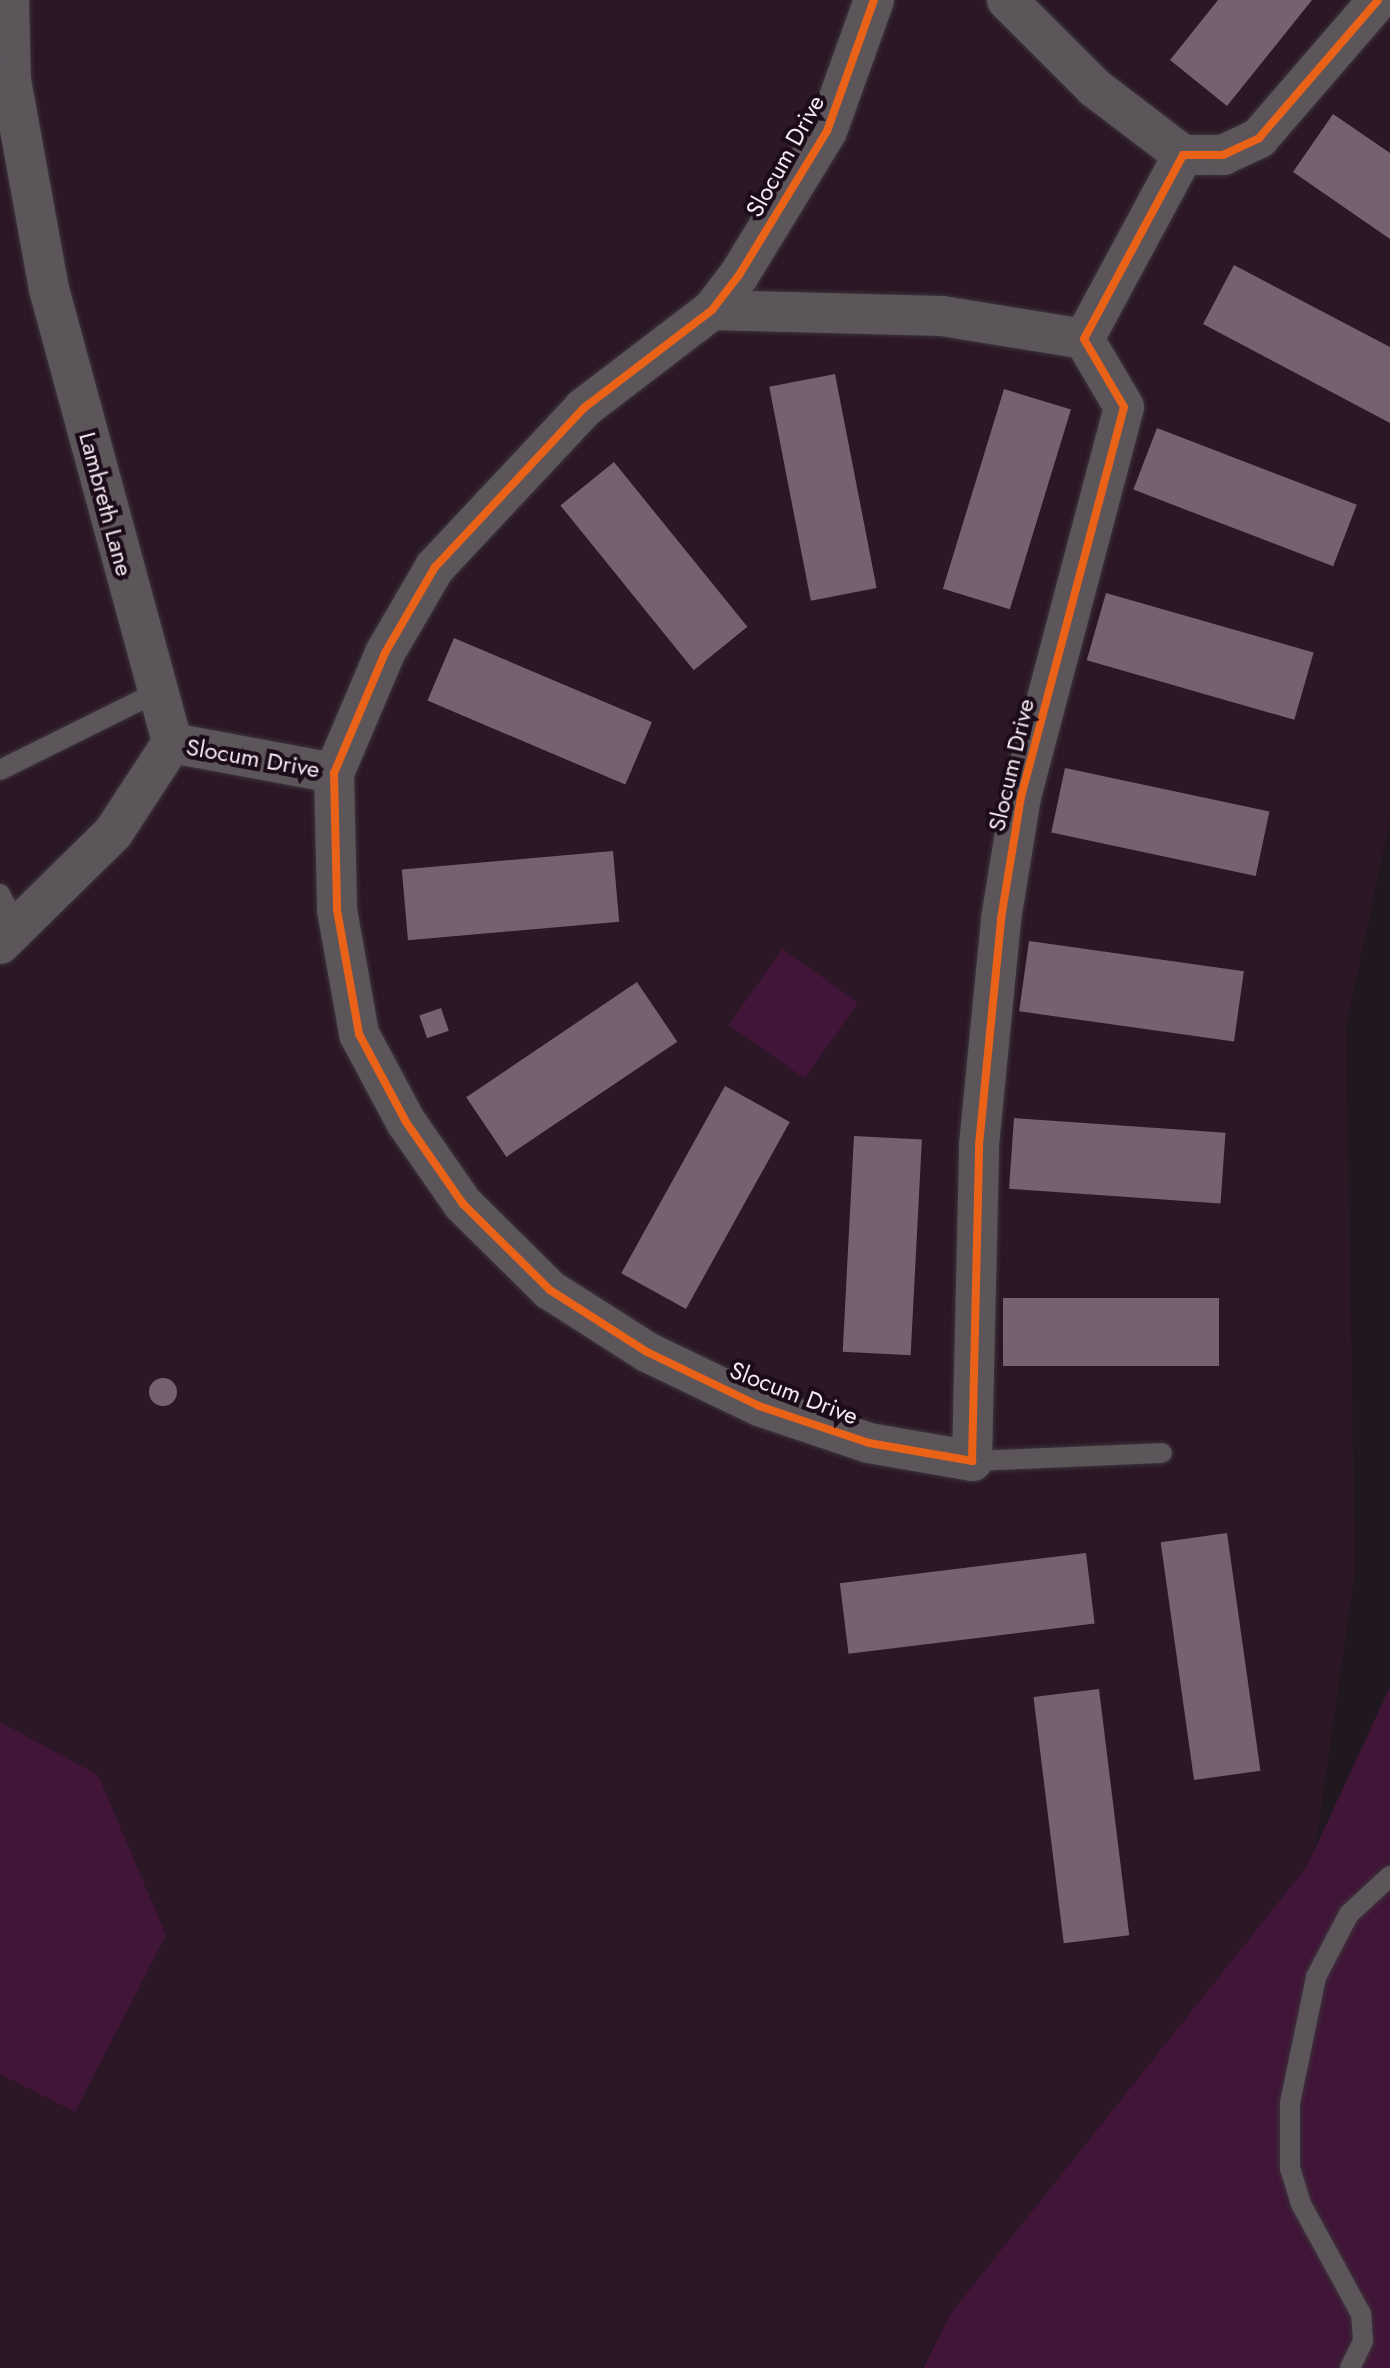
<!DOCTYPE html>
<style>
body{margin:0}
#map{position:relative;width:1390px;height:2368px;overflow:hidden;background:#21181f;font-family:Jost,sans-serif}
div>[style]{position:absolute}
.built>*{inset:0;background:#2b1726}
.green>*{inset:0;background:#411538;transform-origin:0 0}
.building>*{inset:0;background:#756270;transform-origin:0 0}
.round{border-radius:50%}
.roads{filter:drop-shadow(0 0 2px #3c353b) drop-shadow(0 0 2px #3c353b)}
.lane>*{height:20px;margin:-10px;padding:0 10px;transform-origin:10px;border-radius:10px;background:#5c555a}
.street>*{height:40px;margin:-20px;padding:0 20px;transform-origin:20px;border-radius:20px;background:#5c555a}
.cycleway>*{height:8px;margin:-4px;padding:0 4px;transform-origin:4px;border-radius:4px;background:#ea6118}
span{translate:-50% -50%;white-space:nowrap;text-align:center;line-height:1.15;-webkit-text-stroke:8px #1c0b18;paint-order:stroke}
.street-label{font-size:24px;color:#f5e8f1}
</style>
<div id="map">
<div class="built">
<i style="clip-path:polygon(0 0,1390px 0,1390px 820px,1346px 1026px,1355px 1571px,1314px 1857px,951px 2313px,921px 2368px,0 2368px)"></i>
</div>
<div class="green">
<i style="left:782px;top:949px;width:93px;height:93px;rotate:35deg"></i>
<i style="clip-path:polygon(1390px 1687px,1390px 2368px,923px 2368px,951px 2313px,1307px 1866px)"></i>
<i style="clip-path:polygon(0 1722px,98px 1775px,166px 1935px,75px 2112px,0 2074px)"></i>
</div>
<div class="building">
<i style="clip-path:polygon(1218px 0,1312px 0,1227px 106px,1170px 60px)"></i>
<i style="clip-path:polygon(1333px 114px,1390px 153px,1390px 239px,1293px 172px)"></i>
<i style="clip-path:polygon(1234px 265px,1390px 347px,1390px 423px,1203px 324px)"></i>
<i style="left:835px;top:374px;width:218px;height:67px;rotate:79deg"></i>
<i style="left:1004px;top:389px;width:70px;height:209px;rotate:17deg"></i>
<i style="left:1157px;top:428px;width:214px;height:66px;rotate:21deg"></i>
<i style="left:614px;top:462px;width:212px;height:69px;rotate:51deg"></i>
<i style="left:1106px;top:593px;width:216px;height:70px;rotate:16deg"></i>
<i style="left:454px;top:638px;width:215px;height:68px;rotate:23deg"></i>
<i style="left:1065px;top:768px;width:209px;height:66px;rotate:12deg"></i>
<i style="left:613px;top:851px;width:71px;height:212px;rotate:85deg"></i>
<i style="left:1029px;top:941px;width:217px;height:71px;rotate:8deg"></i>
<i style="left:637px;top:982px;width:72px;height:206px;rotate:56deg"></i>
<i style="left:441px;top:1008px;width:24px;height:23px;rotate:71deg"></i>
<i style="left:725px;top:1086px;width:74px;height:214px;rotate:29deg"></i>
<i style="left:1014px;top:1118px;width:212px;height:71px;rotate:4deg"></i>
<i style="left:854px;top:1136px;width:68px;height:216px;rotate:3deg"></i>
<i style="left:1003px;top:1298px;width:216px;height:68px"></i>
<i class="round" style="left:149px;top:1378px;width:28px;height:28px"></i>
<i style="left:1227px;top:1533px;width:240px;height:67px;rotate:82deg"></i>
<i style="left:1086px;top:1553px;width:71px;height:248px;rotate:83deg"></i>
<i style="left:1099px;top:1689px;width:248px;height:66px;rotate:83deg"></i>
</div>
<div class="roads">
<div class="lane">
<i style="left:0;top:770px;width:173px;rotate:-26.4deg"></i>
<i style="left:0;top:894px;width:42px;rotate:62.8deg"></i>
<i style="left:972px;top:1461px;width:190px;rotate:-2.4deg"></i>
<i style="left:1350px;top:2368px;width:30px;rotate:-64deg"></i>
<i style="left:1363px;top:2341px;width:27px;rotate:-94deg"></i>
<i style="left:1361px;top:2314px;width:125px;rotate:-118.6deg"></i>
<i style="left:1301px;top:2204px;width:37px;rotate:-107deg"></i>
<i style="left:1290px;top:2169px;width:66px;rotate:-90deg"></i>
<i style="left:1290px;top:2103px;width:129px;rotate:-78.3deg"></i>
<i style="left:1316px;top:1977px;width:71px;rotate:-62.4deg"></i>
<i style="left:1349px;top:1914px;width:56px;rotate:-42.8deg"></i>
</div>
<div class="street">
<i style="left:9px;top:0;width:80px;rotate:88.6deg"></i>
<i style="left:11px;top:80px;width:212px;rotate:79.7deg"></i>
<i style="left:49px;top:289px;width:470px;rotate:74.8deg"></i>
<i style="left:874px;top:0;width:139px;rotate:109.7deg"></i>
<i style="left:827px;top:131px;width:169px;rotate:121.4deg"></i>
<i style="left:739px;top:275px;width:44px;rotate:127.6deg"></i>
<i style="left:712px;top:310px;width:161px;rotate:142.6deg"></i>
<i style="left:584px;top:408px;width:218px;rotate:133.1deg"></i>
<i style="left:435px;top:567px;width:99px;rotate:120.2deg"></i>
<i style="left:385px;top:653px;width:130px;rotate:113deg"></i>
<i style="left:334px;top:773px;width:137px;rotate:88.7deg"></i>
<i style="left:337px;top:910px;width:126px;rotate:79.9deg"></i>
<i style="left:359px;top:1034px;width:100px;rotate:61.9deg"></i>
<i style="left:406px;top:1122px;width:100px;rotate:55.2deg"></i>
<i style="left:463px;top:1204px;width:122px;rotate:44.7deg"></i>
<i style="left:550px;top:1290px;width:115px;rotate:32.6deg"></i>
<i style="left:647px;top:1352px;width:124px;rotate:25.7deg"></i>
<i style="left:759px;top:1406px;width:116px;rotate:18.6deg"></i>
<i style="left:869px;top:1443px;width:105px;rotate:9.9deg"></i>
<i style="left:972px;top:1461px;width:316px;rotate:-88.7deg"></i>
<i style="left:979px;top:1145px;width:227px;rotate:-84.4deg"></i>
<i style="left:1001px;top:919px;width:124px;rotate:-80.7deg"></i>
<i style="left:1021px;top:797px;width:403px;rotate:-75.2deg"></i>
<i style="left:1124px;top:407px;width:79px;rotate:-120.5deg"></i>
<i style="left:1084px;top:339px;width:209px;rotate:-61.7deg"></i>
<i style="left:1183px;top:155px;width:40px"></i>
<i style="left:1223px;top:155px;width:40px;rotate:-25deg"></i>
<i style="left:1259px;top:138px;width:182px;rotate:-49.2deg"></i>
<i style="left:1007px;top:0;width:124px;rotate:45deg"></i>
<i style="left:1095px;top:88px;width:111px;rotate:37.3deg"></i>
<i style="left:712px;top:310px;width:230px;rotate:1.5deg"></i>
<i style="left:942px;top:316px;width:144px;rotate:9.2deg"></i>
<i style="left:172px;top:743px;width:165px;rotate:10.5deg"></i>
<i style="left:0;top:944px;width:158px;rotate:-44.5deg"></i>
<i style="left:113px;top:833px;width:108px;rotate:-56.8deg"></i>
</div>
</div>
<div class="cycleway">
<i style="left:874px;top:0;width:139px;rotate:109.7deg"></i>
<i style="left:827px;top:131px;width:169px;rotate:121.4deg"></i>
<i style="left:739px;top:275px;width:44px;rotate:127.6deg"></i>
<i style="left:712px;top:310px;width:161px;rotate:142.6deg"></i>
<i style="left:584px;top:408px;width:218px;rotate:133.1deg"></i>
<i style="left:435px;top:567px;width:99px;rotate:120.2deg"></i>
<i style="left:385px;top:653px;width:130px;rotate:113deg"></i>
<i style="left:334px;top:773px;width:137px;rotate:88.7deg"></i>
<i style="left:337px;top:910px;width:126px;rotate:79.9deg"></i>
<i style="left:359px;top:1034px;width:100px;rotate:61.9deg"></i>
<i style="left:406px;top:1122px;width:100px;rotate:55.2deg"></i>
<i style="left:463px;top:1204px;width:122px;rotate:44.7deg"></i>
<i style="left:550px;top:1290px;width:115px;rotate:32.6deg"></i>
<i style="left:647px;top:1352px;width:124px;rotate:25.7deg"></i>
<i style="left:759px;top:1406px;width:116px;rotate:18.6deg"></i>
<i style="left:869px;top:1443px;width:105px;rotate:9.9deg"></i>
<i style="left:972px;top:1461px;width:316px;rotate:-88.7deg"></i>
<i style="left:979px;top:1145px;width:227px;rotate:-84.4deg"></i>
<i style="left:1001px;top:919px;width:124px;rotate:-80.7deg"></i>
<i style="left:1021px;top:797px;width:403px;rotate:-75.2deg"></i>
<i style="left:1124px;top:407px;width:79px;rotate:-120.5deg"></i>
<i style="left:1084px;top:339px;width:209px;rotate:-61.7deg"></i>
<i style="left:1183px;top:155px;width:40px"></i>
<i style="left:1223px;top:155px;width:40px;rotate:-25deg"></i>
<i style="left:1259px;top:138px;width:182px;rotate:-49.2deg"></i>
</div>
<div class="street-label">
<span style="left:785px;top:156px;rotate:-61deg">Slocum Drive</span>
<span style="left:106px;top:504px;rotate:75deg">Lambreth Lane</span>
<span style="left:253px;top:758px;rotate:10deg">Slocum Drive</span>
<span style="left:1011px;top:765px;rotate:-77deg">Slocum Drive</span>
<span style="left:794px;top:1393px;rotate:21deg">Slocum Drive</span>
</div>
</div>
